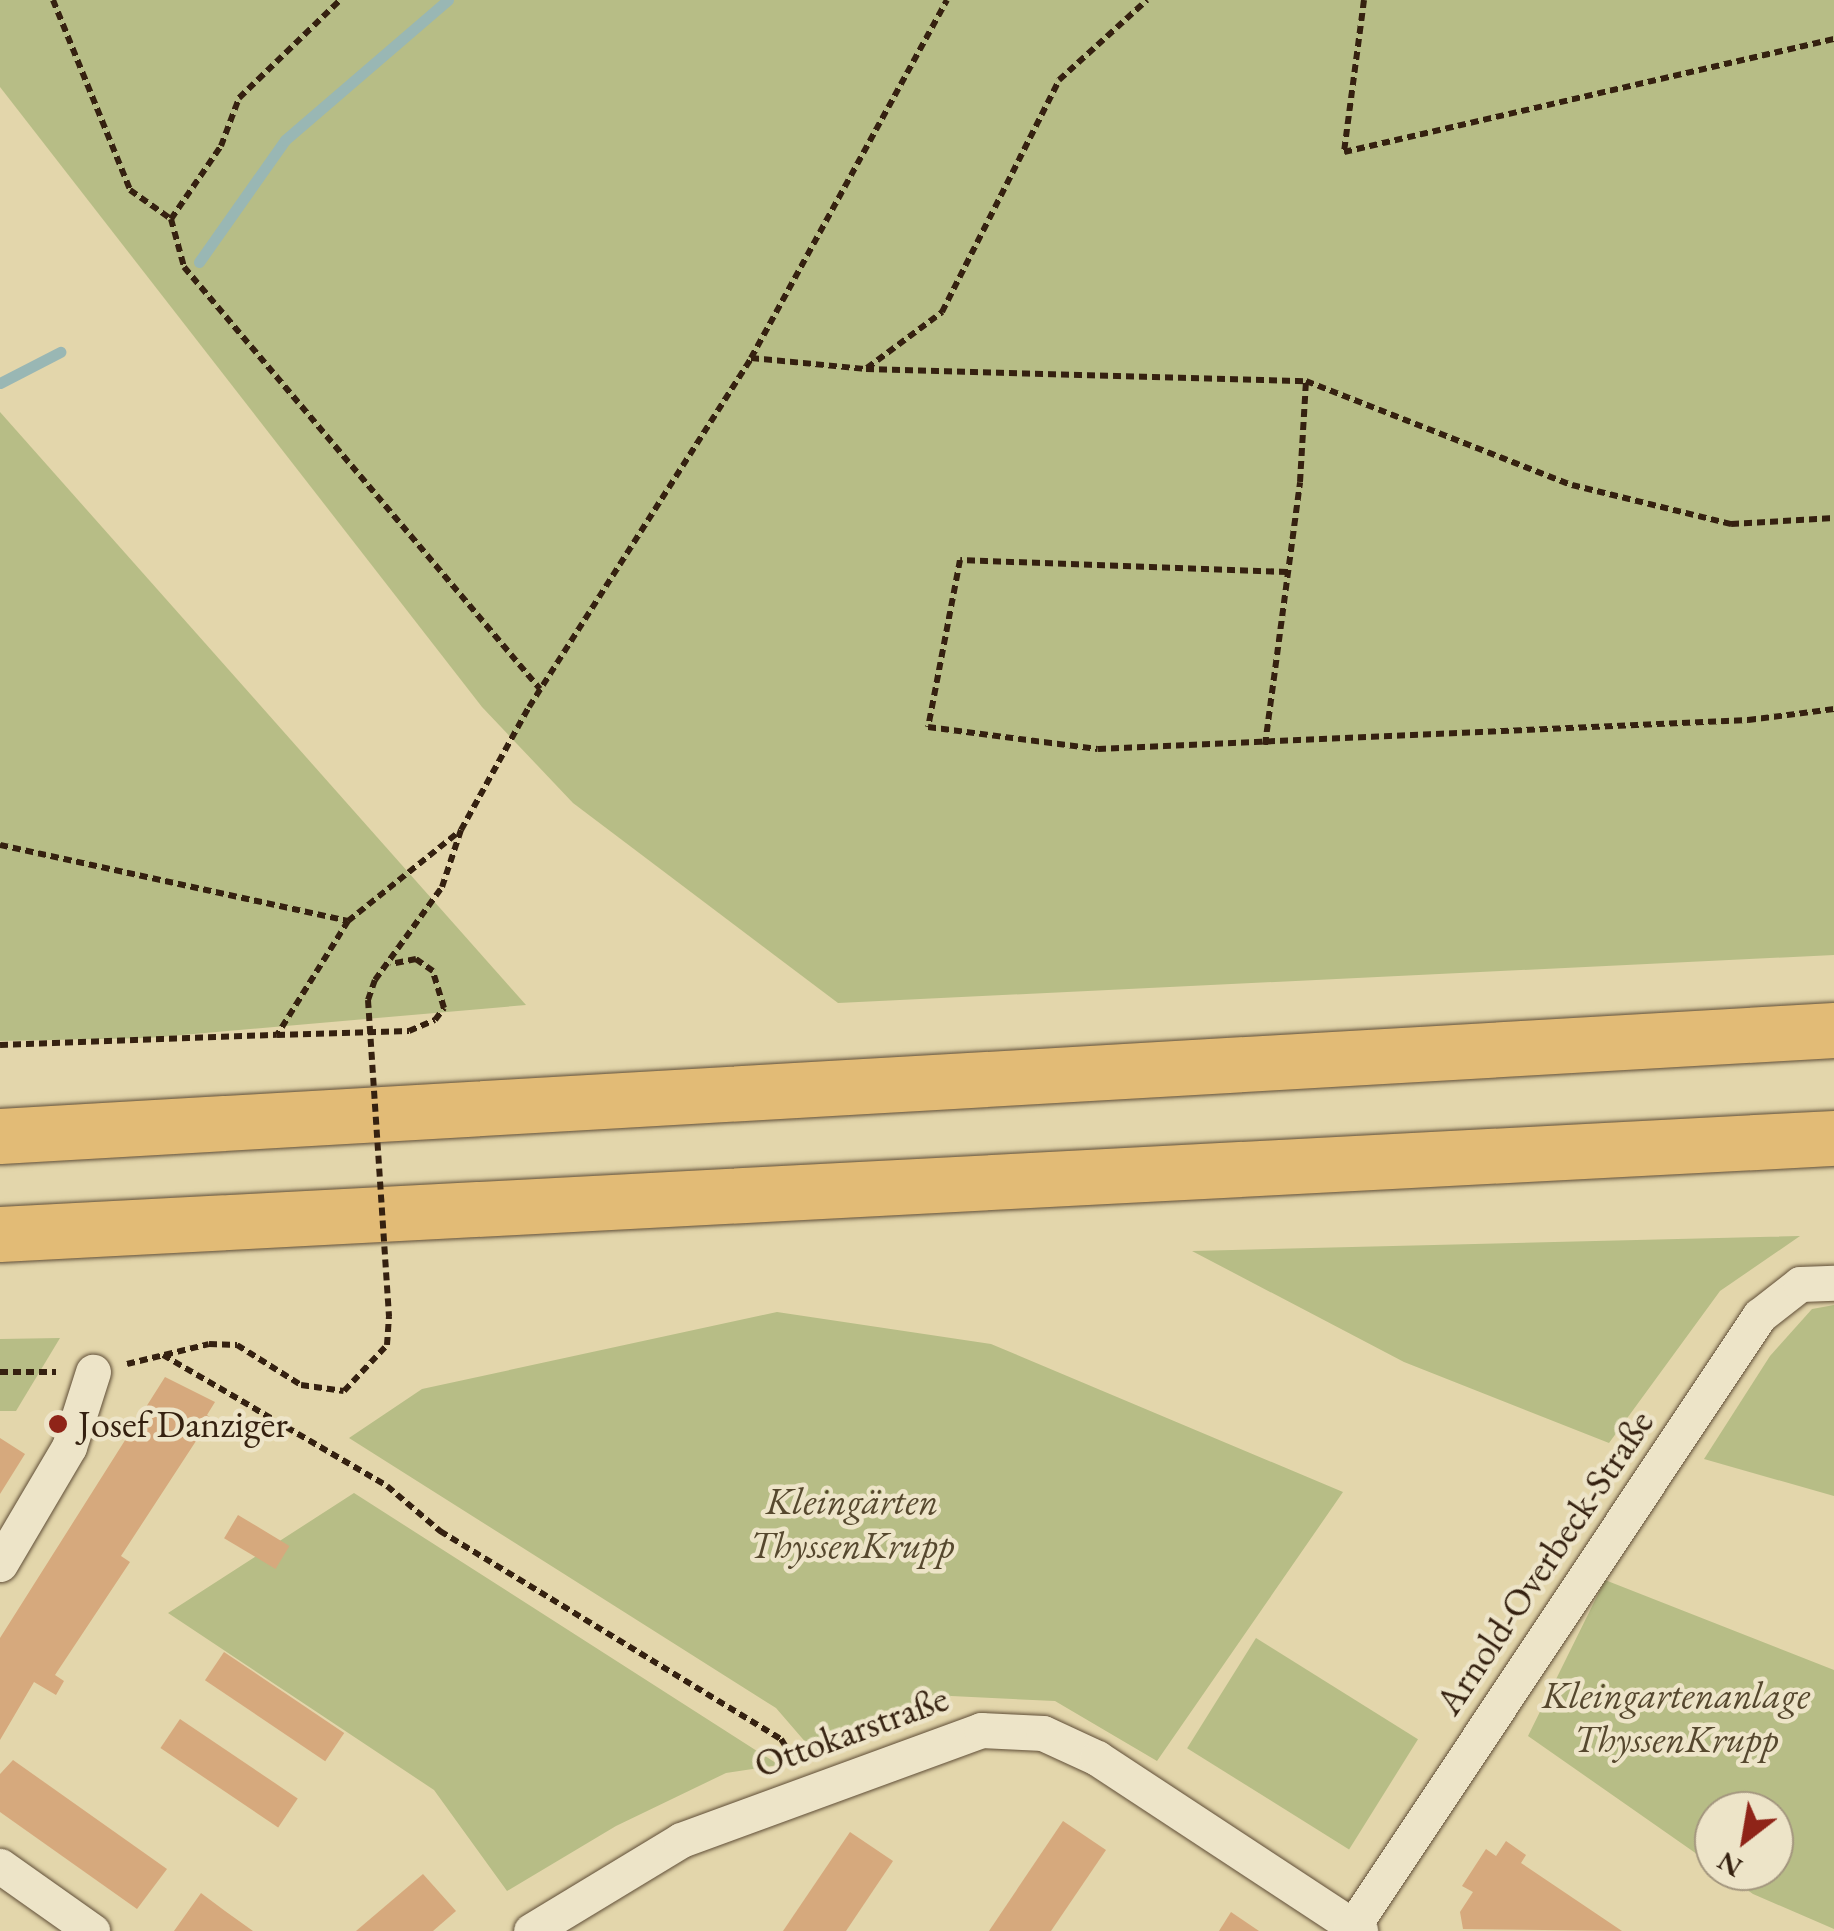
<!DOCTYPE html>
<meta charset="utf-8">
<style>
body{margin:0}
#map{position:relative;width:1834px;height:1931px;overflow:hidden;background:#e3d6ab;font-family:"EB Garamond",serif}
div>[style]{position:absolute}
.green>*{inset:0;background:#b7bd86;transform-origin:0 0}
.stream>*{height:11px;margin:-5.5px;padding:0 5.5px;transform-origin:5.5px;border-radius:5.5px;background:#99b7b4}
.building>*{inset:0;background:#d6a97d;transform-origin:0 0}
.path>*{height:6px;margin-top:-3px;transform-origin:0;background:repeating-linear-gradient(90deg,#352110 0 8px,transparent 0 13px)}
.roads{filter:drop-shadow(0 0 2px #604e37) drop-shadow(0 0 2px #604e37)}
.minor>*{height:35px;margin:-17.5px;padding:0 17.5px;transform-origin:17.5px;border-radius:17.5px;background:#ede4c8}
.motorway>*{height:55px;margin:-27.5px;padding:0 27.5px;transform-origin:27.5px;border-radius:27.5px;background:#e2bb76}
.path-bridge>*{height:6px;margin-top:-3px;transform-origin:0;background:repeating-linear-gradient(90deg,#352110 0 8px,transparent 0 13px)}
.dots>*{width:28px;height:28px;translate:-50% -50%;box-sizing:border-box;border:5px solid #ede4c8;border-radius:50%}
span{translate:-50% -50%;white-space:nowrap;text-align:center;line-height:1.15;-webkit-text-stroke:9px #ede4c8;paint-order:stroke}
.poi-label{font-size:38px;color:#352110}
.left{translate:0 -50%;text-align:left}
.park-label{font-size:38px;color:#56482e;font-style:italic}
.street-label{font-size:38px;color:#352110}
.north{position:absolute;left:1694px;top:1791px;width:100px;height:100px;box-sizing:border-box;background:#ede4c8;border:2px solid #a3967e;border-radius:50%;rotate:211deg;font-size:28px;font-weight:700;line-height:40px;text-align:center;color:#352110}
.north::after{content:'';display:block;margin:auto;width:35px;height:45px;background:#8f2418;clip-path:polygon(50% 0,100% 100%,50% 72%,0 100%)}
</style>
<div id="map">
<div class="green">
<i style="clip-path:polygon(0 0,1834px 0,1834px 955px,838px 1003px,573px 803px,482px 707px,0 87px)"></i>
<i style="clip-path:polygon(0 412px,526px 1005px,148px 1038px,0 1041px)"></i>
<i style="clip-path:polygon(1800px 1236px,1720px 1291px,1609px 1443px,1404px 1362px,1192px 1251px)"></i>
<i style="clip-path:polygon(1834px 1305px,1834px 1496px,1704px 1459px,1770px 1356px,1812px 1309px)"></i>
<i style="clip-path:polygon(777px 1312px,991px 1344px,1343px 1492px,1157px 1761px,1055px 1701px,951px 1696px,814px 1752px,776px 1708px,349px 1438px,422px 1389px)"></i>
<i style="clip-path:polygon(60px 1338px,16px 1411px,0 1411px,0 1339px)"></i>
<i style="clip-path:polygon(354px 1493px,779px 1765px,726px 1773px,616px 1826px,507px 1891px,434px 1790px,168px 1613px)"></i>
<i style="clip-path:polygon(1605px 1580px,1834px 1670px,1834px 1929px,1753px 1894px,1720px 1871px,1774px 1871px,1774px 1811px,1714px 1811px,1714px 1866px,1528px 1736px)"></i>
<i style="left:1256px;top:1638px;width:191px;height:130px;rotate:32deg"></i>
</div>
<div class="stream">
<i style="left:199px;top:262px;width:149px;rotate:-54.8deg"></i>
<i style="left:285px;top:140px;width:215px;rotate:-40.7deg"></i>
<i style="left:0;top:383px;width:68px;rotate:-27.3deg"></i>
</div>
<div class="building">
<i style="clip-path:polygon(165px 1377px,215px 1402px,207px 1415px,211px 1418px,121px 1556px,130px 1562px,55px 1675px,64px 1681px,56px 1695px,34px 1682px,0 1740px,0 1638px)"></i>
<i style="clip-path:polygon(0 1438px,25px 1454px,0 1494px)"></i>
<i style="left:238px;top:1515px;width:60px;height:27px;rotate:31deg"></i>
<i style="left:224px;top:1652px;width:145px;height:34px;rotate:34deg"></i>
<i style="left:180px;top:1719px;width:142px;height:35px;rotate:34deg"></i>
<i style="clip-path:polygon(13px 1760px,167px 1869px,137px 1909px,0 1812px,0 1774px)"></i>
<i style="clip-path:polygon(1063px 1821px,1106px 1850px,1051px 1931px,989px 1931px)"></i>
<i style="clip-path:polygon(850px 1832px,893px 1861px,846px 1931px,783px 1931px)"></i>
<i style="clip-path:polygon(1506px 1841px,1526px 1855px,1521px 1863px,1622px 1931px,1463px 1929px,1460px 1912px,1473px 1892px,1462px 1886px,1486px 1849px,1496px 1856px)"></i>
<i style="clip-path:polygon(423px 1874px,456px 1911px,433px 1931px,356px 1931px)"></i>
<i style="clip-path:polygon(201px 1893px,225px 1911px,253px 1931px,174px 1931px)"></i>
<i style="clip-path:polygon(1231px 1912px,1259px 1931px,1219px 1931px)"></i>
</div>
<div class="path">
<i style="left:53px;top:0;width:205px;rotate:67.9deg"></i>
<i style="left:130px;top:190px;width:50px;rotate:35.3deg"></i>
<i style="left:171px;top:219px;width:88px;rotate:-55.6deg"></i>
<i style="left:221px;top:146px;width:51px;rotate:-69.4deg"></i>
<i style="left:239px;top:98px;width:141px;rotate:-44.1deg"></i>
<i style="left:1364px;top:0;width:153px;rotate:97.5deg"></i>
<i style="left:1344px;top:152px;width:503px;rotate:-12.99deg"></i>
<i style="left:171px;top:219px;width:50px;rotate:74.8deg"></i>
<i style="left:184px;top:267px;width:552px;rotate:49.85deg"></i>
<i style="left:751px;top:358px;width:116px;rotate:5.5deg"></i>
<i style="left:866px;top:369px;width:440px;rotate:1.6deg"></i>
<i style="left:1306px;top:381px;width:286px;rotate:21.4deg"></i>
<i style="left:1572px;top:485px;width:164px;rotate:13.8deg"></i>
<i style="left:1731px;top:524px;width:103px;rotate:-3.3deg"></i>
<i style="left:867px;top:368px;width:94px;rotate:-36.7deg"></i>
<i style="left:942px;top:312px;width:260px;rotate:-63.2deg"></i>
<i style="left:1059px;top:80px;width:119px;rotate:-42.3deg"></i>
<i style="left:1287px;top:572px;width:327px;rotate:-177.9deg"></i>
<i style="left:960px;top:560px;width:170px;rotate:100.8deg"></i>
<i style="left:928px;top:727px;width:171px;rotate:7.4deg"></i>
<i style="left:1098px;top:749px;width:651px;rotate:-2.55deg"></i>
<i style="left:1748px;top:720px;width:87px;rotate:-7.3deg"></i>
<i style="left:1265px;top:745px;width:265px;rotate:-82.4deg"></i>
<i style="left:1300px;top:482px;width:101px;rotate:-86.6deg"></i>
<i style="left:0;top:845px;width:356px;rotate:12.3deg"></i>
<i style="left:348px;top:921px;width:144px;rotate:-38.8deg"></i>
<i style="left:348px;top:921px;width:134px;rotate:121.9deg"></i>
<i style="left:277px;top:1035px;width:132px;rotate:-1.7deg"></i>
<i style="left:409px;top:1031px;width:28px;rotate:-23deg"></i>
<i style="left:435px;top:1020px;width:15px;rotate:-53deg"></i>
<i style="left:444px;top:1008px;width:39px;rotate:-107deg"></i>
<i style="left:433px;top:971px;width:21px;rotate:-145deg"></i>
<i style="left:416px;top:959px;width:26px;rotate:169deg"></i>
<i style="left:368px;top:1000px;width:21px;rotate:-71deg"></i>
<i style="left:375px;top:980px;width:115px;rotate:-54.2deg"></i>
<i style="left:442px;top:887px;width:60px;rotate:-71.6deg"></i>
<i style="left:461px;top:830px;width:141px;rotate:-61.1deg"></i>
<i style="left:529px;top:707px;width:414px;rotate:-57.5deg"></i>
<i style="left:751px;top:358px;width:408px;rotate:-61.3deg"></i>
<i style="left:0;top:1045px;width:277px;rotate:-2.1deg"></i>
<i style="left:163px;top:1355px;width:259px;rotate:30.3deg"></i>
<i style="left:387px;top:1486px;width:70px;rotate:40.3deg"></i>
<i style="left:440px;top:1531px;width:399px;rotate:31.4deg"></i>
<i style="left:781px;top:1739px;width:25px;rotate:58deg"></i>
<i style="left:127px;top:1364px;width:84px;rotate:-13.7deg"></i>
<i style="left:209px;top:1344px;width:28px;rotate:2deg"></i>
<i style="left:237px;top:1345px;width:75px;rotate:32deg"></i>
<i style="left:301px;top:1385px;width:43px;rotate:7.9deg"></i>
<i style="left:344px;top:1391px;width:63px;rotate:-46.9deg"></i>
<i style="left:387px;top:1345px;width:29px;rotate:-86deg"></i>
<i style="left:0;top:1372px;width:56px"></i>
</div>
<div class="roads">
<div class="minor">
<i style="left:0;top:1564px;width:136px;rotate:-59.5deg"></i>
<i style="left:69px;top:1447px;width:79px;rotate:-72.3deg"></i>
<i style="left:0;top:1866px;width:113px;rotate:35.2deg"></i>
<i style="left:531px;top:1931px;width:175px;rotate:-31.2deg"></i>
<i style="left:681px;top:1840px;width:320px;rotate:-20.1deg"></i>
<i style="left:981px;top:1730px;width:62px;rotate:2.8deg"></i>
<i style="left:1043px;top:1733px;width:60px;rotate:24.8deg"></i>
<i style="left:1097px;top:1758px;width:315px;rotate:33.3deg"></i>
<i style="left:1350px;top:1931px;width:739px;rotate:-56.37deg"></i>
<i style="left:1759px;top:1316px;width:52px;rotate:-38deg"></i>
<i style="left:1800px;top:1284px;width:34px;rotate:-2deg"></i>
</div>
<div class="motorway">
<i style="left:0;top:1136px;width:1837px;rotate:-3.31deg"></i>
<i style="left:0;top:1234px;width:1837px;rotate:-3deg"></i>
</div>
</div>
<div class="path-bridge">
<i style="left:368px;top:1000px;width:317px;rotate:86.2deg"></i>
</div>
<div class="dots">
<i style="left:58px;top:1424px;background:#8f2418"></i>
</div>
<div class="poi-label">
<span class="left" style="left:78px;top:1424px">Josef Danziger</span>
</div>
<div class="park-label">
<span style="left:852px;top:1523px">Kleingärten<br>ThyssenKrupp</span>
<span style="left:1676px;top:1717px">Kleingartenanlage<br>ThyssenKrupp</span>
</div>
<div class="street-label">
<span style="left:1544px;top:1562px;rotate:-56deg">Arnold-Overbeck-Straße</span>
<span style="left:851px;top:1731px;rotate:-20deg">Ottokarstraße</span>
</div>
<div class="north">N</div>
</div>
